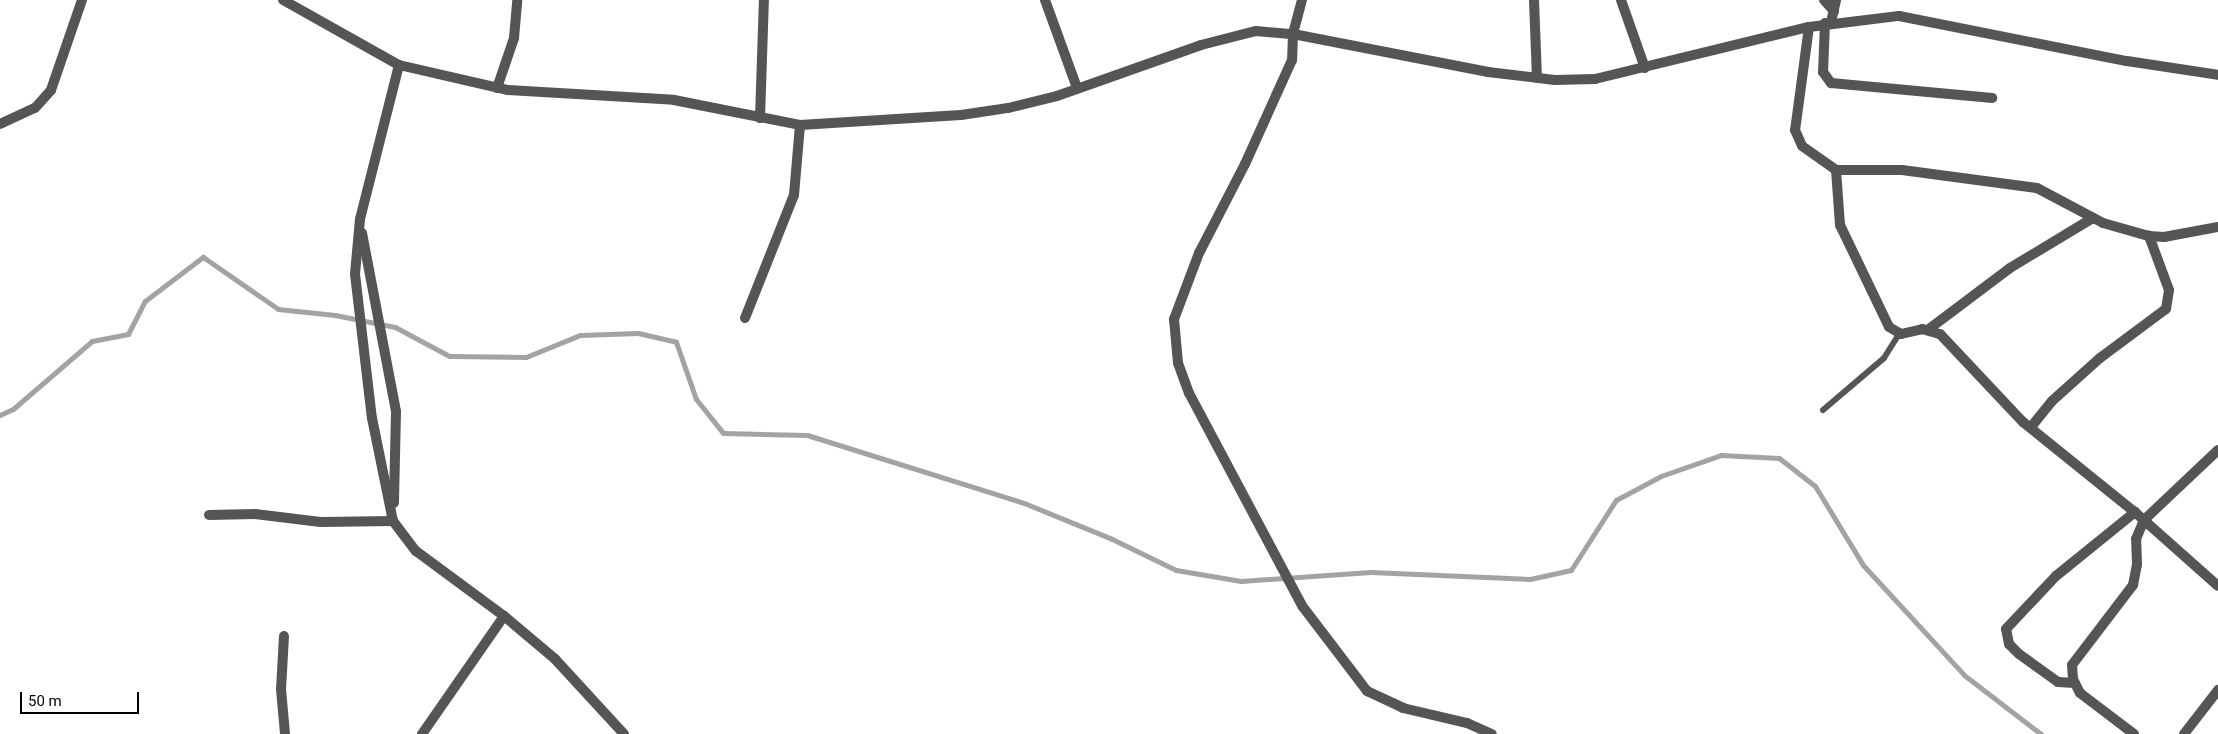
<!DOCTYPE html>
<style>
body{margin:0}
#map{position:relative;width:2218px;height:734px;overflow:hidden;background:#fff;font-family:Roboto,sans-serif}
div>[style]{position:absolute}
.stream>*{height:5px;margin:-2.5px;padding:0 2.5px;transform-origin:2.5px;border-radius:2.5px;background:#a3a3a3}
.service>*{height:6px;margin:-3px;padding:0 3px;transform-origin:3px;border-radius:3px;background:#555}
.minor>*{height:10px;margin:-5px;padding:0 5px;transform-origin:5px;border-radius:5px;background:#555}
.tertiary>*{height:10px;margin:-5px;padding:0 5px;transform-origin:5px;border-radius:5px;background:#555}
span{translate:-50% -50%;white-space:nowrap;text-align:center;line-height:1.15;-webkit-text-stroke:5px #fff;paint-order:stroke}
.scale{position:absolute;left:20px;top:692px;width:119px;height:22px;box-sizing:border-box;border:2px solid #000;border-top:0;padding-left:6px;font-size:15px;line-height:18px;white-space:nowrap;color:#000;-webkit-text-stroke:4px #fff;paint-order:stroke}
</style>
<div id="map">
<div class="stream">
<i style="left:0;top:415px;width:14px;rotate:-25deg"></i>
<i style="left:13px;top:409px;width:104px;rotate:-40.7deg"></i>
<i style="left:92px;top:341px;width:37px;rotate:-11deg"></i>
<i style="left:128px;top:334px;width:37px;rotate:-63deg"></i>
<i style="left:145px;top:301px;width:73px;rotate:-37.2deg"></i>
<i style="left:203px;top:257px;width:91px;rotate:34.7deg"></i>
<i style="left:278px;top:309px;width:57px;rotate:6deg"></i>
<i style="left:335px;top:315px;width:61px;rotate:11.3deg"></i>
<i style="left:395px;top:327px;width:61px;rotate:28.2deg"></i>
<i style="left:449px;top:356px;width:77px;rotate:0.7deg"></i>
<i style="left:526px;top:357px;width:58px;rotate:-22.2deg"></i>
<i style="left:580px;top:335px;width:58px;rotate:-2deg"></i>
<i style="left:638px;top:333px;width:39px;rotate:13deg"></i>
<i style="left:676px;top:342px;width:60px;rotate:70.7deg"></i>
<i style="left:696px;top:399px;width:43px;rotate:51.5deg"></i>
<i style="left:723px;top:433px;width:84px;rotate:1.4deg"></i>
<i style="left:807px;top:435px;width:227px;rotate:17.4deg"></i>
<i style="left:1024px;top:503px;width:95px;rotate:22.2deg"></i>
<i style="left:1112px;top:539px;width:71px;rotate:25.8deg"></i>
<i style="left:1176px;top:570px;width:66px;rotate:9.6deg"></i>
<i style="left:1241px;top:581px;width:130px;rotate:-4deg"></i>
<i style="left:1371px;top:572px;width:159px;rotate:2.5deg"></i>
<i style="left:1530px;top:579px;width:42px;rotate:-12.4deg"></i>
<i style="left:1571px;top:570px;width:83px;rotate:-57.3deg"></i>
<i style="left:1616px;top:500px;width:51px;rotate:-28.1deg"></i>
<i style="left:1661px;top:476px;width:64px;rotate:-19.3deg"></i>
<i style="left:1721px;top:455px;width:58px;rotate:3deg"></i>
<i style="left:1779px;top:458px;width:46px;rotate:37.9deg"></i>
<i style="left:1815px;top:486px;width:92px;rotate:58.7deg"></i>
<i style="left:1863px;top:565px;width:149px;rotate:47.4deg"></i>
<i style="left:1964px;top:675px;width:97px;rotate:37.5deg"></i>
</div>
<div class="service">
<i style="left:1823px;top:410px;width:80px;rotate:-40.4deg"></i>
<i style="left:1884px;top:358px;width:28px;rotate:-58deg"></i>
</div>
<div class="minor">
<i style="left:1045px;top:0;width:94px;rotate:70deg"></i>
<i style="left:1302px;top:0;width:35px;rotate:105deg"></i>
<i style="left:1293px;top:34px;width:26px;rotate:92deg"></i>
<i style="left:1292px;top:60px;width:114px;rotate:114.3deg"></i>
<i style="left:1245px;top:164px;width:100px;rotate:117.3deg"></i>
<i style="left:1199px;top:253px;width:71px;rotate:110.7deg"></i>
<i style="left:1174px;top:319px;width:44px;rotate:84.8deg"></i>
<i style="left:1178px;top:363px;width:32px;rotate:70deg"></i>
<i style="left:1189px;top:393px;width:242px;rotate:62deg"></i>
<i style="left:1303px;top:607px;width:106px;rotate:52.7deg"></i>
<i style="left:1367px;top:691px;width:40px;rotate:25deg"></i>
<i style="left:1403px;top:708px;width:66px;rotate:13.2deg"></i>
<i style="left:1467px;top:723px;width:27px;rotate:24deg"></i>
<i style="left:1534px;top:0;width:78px;rotate:87.8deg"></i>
<i style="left:1621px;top:0;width:72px;rotate:70.6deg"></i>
<i style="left:1824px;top:0;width:15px;rotate:48deg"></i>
<i style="left:1831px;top:22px;width:23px;rotate:-77deg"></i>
<i style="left:1825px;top:23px;width:49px;rotate:92.3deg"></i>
<i style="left:1823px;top:72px;width:14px;rotate:54deg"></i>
<i style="left:1831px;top:83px;width:162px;rotate:5.3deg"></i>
<i style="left:1809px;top:27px;width:104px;rotate:97.7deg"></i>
<i style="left:1795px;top:130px;width:17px;rotate:66deg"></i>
<i style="left:1802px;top:146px;width:42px;rotate:35.2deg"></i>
<i style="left:1836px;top:170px;width:55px;rotate:85.8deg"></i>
<i style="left:1840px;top:225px;width:113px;rotate:64.3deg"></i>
<i style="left:1889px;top:327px;width:14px;rotate:30deg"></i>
<i style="left:1901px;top:334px;width:22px;rotate:-13deg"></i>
<i style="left:1922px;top:329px;width:19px;rotate:16deg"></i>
<i style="left:1940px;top:334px;width:121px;rotate:46.7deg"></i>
<i style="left:2023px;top:422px;width:146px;rotate:38.9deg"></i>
<i style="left:2137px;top:514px;width:108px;rotate:41.6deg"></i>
<i style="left:399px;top:65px;width:112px;rotate:12.9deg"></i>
<i style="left:508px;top:90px;width:166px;rotate:3.4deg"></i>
<i style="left:674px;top:100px;width:128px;rotate:11.2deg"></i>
<i style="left:800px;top:125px;width:161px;rotate:-3.6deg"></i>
<i style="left:961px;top:115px;width:48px;rotate:-8.5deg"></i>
<i style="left:1008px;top:108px;width:50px;rotate:-13.8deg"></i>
<i style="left:1057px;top:96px;width:153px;rotate:-19.5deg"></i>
<i style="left:1201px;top:45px;width:57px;rotate:-14.3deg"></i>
<i style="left:1256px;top:31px;width:37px;rotate:5deg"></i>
<i style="left:1293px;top:34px;width:199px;rotate:11deg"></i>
<i style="left:1488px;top:72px;width:67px;rotate:6.8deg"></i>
<i style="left:1555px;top:80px;width:40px;rotate:-1.4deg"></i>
<i style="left:1595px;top:79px;width:220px;rotate:-13.7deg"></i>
<i style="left:1809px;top:27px;width:91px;rotate:-7deg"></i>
<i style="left:1899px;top:16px;width:232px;rotate:11.2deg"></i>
<i style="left:2127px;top:61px;width:92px;rotate:8.7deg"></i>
<i style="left:497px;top:88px;width:53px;rotate:-71.2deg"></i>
<i style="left:514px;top:38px;width:38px;rotate:-85deg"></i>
<i style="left:760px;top:118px;width:118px;rotate:-88.1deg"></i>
<i style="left:0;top:124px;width:38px;rotate:-25deg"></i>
<i style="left:35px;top:108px;width:24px;rotate:-48deg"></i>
<i style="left:51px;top:90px;width:95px;rotate:-71deg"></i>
<i style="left:1836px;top:170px;width:66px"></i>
<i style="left:1902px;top:170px;width:136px;rotate:7.6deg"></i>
<i style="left:2037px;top:188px;width:75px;rotate:27.9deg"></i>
<i style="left:2103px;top:223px;width:48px;rotate:15.8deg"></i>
<i style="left:2149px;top:236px;width:15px;rotate:4deg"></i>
<i style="left:2164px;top:237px;width:55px;rotate:-10.5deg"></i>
<i style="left:745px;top:318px;width:132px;rotate:-68.3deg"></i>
<i style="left:794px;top:195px;width:70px;rotate:-85.1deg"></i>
<i style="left:1929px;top:329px;width:101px;rotate:-37deg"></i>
<i style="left:2010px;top:268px;width:97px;rotate:-31.1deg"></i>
<i style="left:2031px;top:427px;width:33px;rotate:-51deg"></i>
<i style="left:2052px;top:401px;width:64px;rotate:-41.9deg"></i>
<i style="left:2100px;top:358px;width:82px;rotate:-36.6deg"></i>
<i style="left:2166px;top:309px;width:19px;rotate:-81deg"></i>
<i style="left:2169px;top:290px;width:58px;rotate:-110.3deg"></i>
<i style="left:209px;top:515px;width:46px;rotate:-1.2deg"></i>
<i style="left:255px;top:514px;width:66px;rotate:6.9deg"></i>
<i style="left:321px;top:522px;width:72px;rotate:-0.8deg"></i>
<i style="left:284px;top:636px;width:53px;rotate:93.2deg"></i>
<i style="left:281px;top:689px;width:45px;rotate:84.9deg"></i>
<i style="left:2075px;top:683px;width:17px;rotate:-177deg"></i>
<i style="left:2058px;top:682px;width:48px;rotate:-144.3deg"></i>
<i style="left:2019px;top:654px;width:14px;rotate:-135deg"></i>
<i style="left:2009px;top:644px;width:15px;rotate:-101deg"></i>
<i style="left:2006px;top:629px;width:73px;rotate:-46.7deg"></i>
<i style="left:2056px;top:576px;width:102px;rotate:-39deg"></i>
<i style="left:422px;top:734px;width:144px;rotate:-55.2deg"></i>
<i style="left:2134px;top:734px;width:68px;rotate:-142.8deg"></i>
<i style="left:2080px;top:693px;width:16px;rotate:-117deg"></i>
<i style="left:2073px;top:679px;width:14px;rotate:-94deg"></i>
<i style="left:2072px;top:665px;width:101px;rotate:-52.7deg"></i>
<i style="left:2133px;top:585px;width:21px;rotate:-79deg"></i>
<i style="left:2137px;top:564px;width:25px;rotate:-92deg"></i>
<i style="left:2136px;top:539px;width:21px;rotate:-67deg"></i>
<i style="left:2144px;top:520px;width:102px;rotate:-43.4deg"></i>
<i style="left:2184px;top:734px;width:56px;rotate:-52.3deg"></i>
</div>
<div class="tertiary">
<i style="left:283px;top:0;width:133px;rotate:29.3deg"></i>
<i style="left:399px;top:65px;width:159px;rotate:104.2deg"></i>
<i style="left:360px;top:219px;width:55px;rotate:95.2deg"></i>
<i style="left:355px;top:274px;width:145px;rotate:83.3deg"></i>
<i style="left:372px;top:418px;width:105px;rotate:78.5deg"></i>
<i style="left:393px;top:521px;width:38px;rotate:53deg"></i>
<i style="left:416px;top:551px;width:109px;rotate:36.5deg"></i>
<i style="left:504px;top:616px;width:67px;rotate:40.1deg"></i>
<i style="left:555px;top:659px;width:102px;rotate:47.4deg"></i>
<i style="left:362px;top:233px;width:182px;rotate:79.2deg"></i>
<i style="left:396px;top:412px;width:91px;rotate:91.3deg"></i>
</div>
<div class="scale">50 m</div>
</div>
